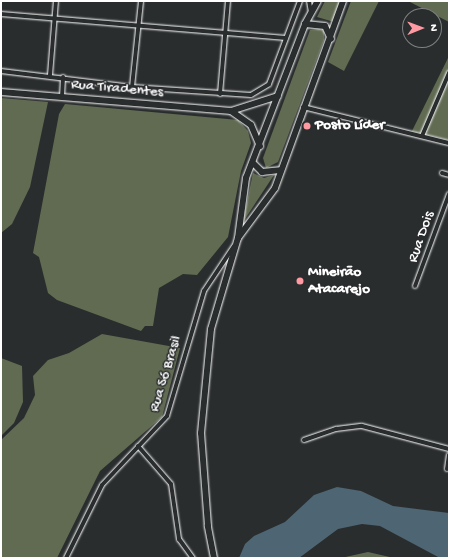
<!DOCTYPE html>
<meta charset="utf-8">
<style>
body{margin:0}
#map{position:relative;width:450px;height:559px;overflow:hidden;background:#2a2d2e;font-family:"Gochi Hand",sans-serif}
div>[style]{position:absolute}
.green>*{inset:0;background:#616b52}
.water>*{inset:0;background:#4e6573}
.roads{filter:drop-shadow(0 0 1px #fff) drop-shadow(0 0 1px #fff)}
.street>*{height:4px;margin:-2px;padding:0 2px;transform-origin:2px;border-radius:2px;background:#2a2d2e}
.primary>*{height:6px;margin:-3px;padding:0 3px;transform-origin:3px;border-radius:3px;background:#2a2d2e}
.dots>*{width:11px;height:11px;translate:-50% -50%;box-sizing:border-box;border:2px solid #2a2d2e;border-radius:50%}
span{translate:-50% -50%;white-space:nowrap;text-align:center;line-height:1.15;-webkit-text-stroke:3px #2a2d2e;paint-order:stroke}
.street-label{font-size:15px;color:#fff}
.poi-label{font-size:15px;color:#fff;font-weight:700}
.left{translate:0 -50%;text-align:left}
.frame{position:absolute;inset:0;border:2px solid #fff;pointer-events:none}
.north{position:absolute;left:402px;top:8px;width:40px;height:40px;box-sizing:border-box;background:#2a2d2e;border:1px solid #7f8182;border-radius:50%;rotate:89deg;font-size:11px;font-weight:700;line-height:16px;text-align:center;color:#fff}
.north::after{content:'';display:block;margin:auto;width:14px;height:18px;background:#ff9aa2;clip-path:polygon(50% 0,100% 100%,50% 72%,0 100%)}
</style>
<div id="map">
<div class="green">
<i style="clip-path:polygon(325px 1px,341px 1px,334px 22px,317px 17px)"></i>
<i style="clip-path:polygon(351px 1px,379px 1px,344px 71px,328px 62px)"></i>
<i style="clip-path:polygon(408px 1px,449px 1px,449px 22px)"></i>
<i style="clip-path:polygon(319px 29px,324px 31px,324px 40px,278px 162px,266px 168px,263px 158px,310px 30px)"></i>
<i style="clip-path:polygon(449px 56px,449px 140px,412px 131px)"></i>
<i style="clip-path:polygon(1px 98px,48px 102px,30px 187px,12px 224px,1px 233px)"></i>
<i style="clip-path:polygon(65px 104px,238px 120px,248px 131px,251px 143px,241px 171px,228px 237px,197px 275px,183px 274px,159px 288px,153px 326px,145px 326px,141px 331px,57px 300px,48px 293px,39px 257px,33px 253px,59px 114px)"></i>
<i style="clip-path:polygon(253px 173px,264px 178px,274px 175px,243px 222px)"></i>
<i style="clip-path:polygon(102px 334px,180px 348px,162px 417px,100px 471px,57px 558px,1px 558px,1px 440px,24px 418px,35px 395px,33px 376px,48px 360px,69px 353px)"></i>
<i style="clip-path:polygon(1px 358px,22px 366px,23px 402px,14px 423px,1px 436px)"></i>
<i style="clip-path:polygon(368px 552px,394px 558px,341px 558px)"></i>
</div>
<div class="water">
<i style="clip-path:polygon(337px 487px,361px 491px,393px 506px,449px 513px,449px 558px,440px 558px,380px 526px,362px 524px,338px 529px,299px 558px,239px 558px,245px 544px,254px 536px,285px 522px,314px 495px)"></i>
</div>
<div class="roads">
<div class="street">
<i style="left:309px;top:1px;width:11px;rotate:80deg"></i>
<i style="left:1px;top:14px;width:286px;rotate:4.8deg"></i>
<i style="left:1px;top:71px;width:132px;rotate:7deg"></i>
<i style="left:132px;top:87px;width:119px;rotate:3.8deg"></i>
<i style="left:251px;top:95px;width:21px;rotate:-31deg"></i>
<i style="left:269px;top:84px;width:89px;rotate:-69.5deg"></i>
<i style="left:50px;top:75px;width:74px;rotate:-85.4deg"></i>
<i style="left:132px;top:87px;width:86px;rotate:-84deg"></i>
<i style="left:220px;top:94px;width:93px;rotate:-85.1deg"></i>
<i style="left:62px;top:97px;width:20px;rotate:-87deg"></i>
<i style="left:303px;top:107px;width:150px;rotate:13.9deg"></i>
<i style="left:422px;top:136px;width:69px;rotate:-66.8deg"></i>
<i style="left:442px;top:173px;width:7px;rotate:16deg"></i>
<i style="left:415px;top:286px;width:98px;rotate:-69.7deg"></i>
<i style="left:304px;top:440px;width:34px;rotate:-19deg"></i>
<i style="left:336px;top:429px;width:26px;rotate:-7deg"></i>
<i style="left:362px;top:426px;width:90px;rotate:14.8deg"></i>
<i style="left:138px;top:446px;width:50px;rotate:49deg"></i>
<i style="left:171px;top:484px;width:56px;rotate:81.7deg"></i>
<i style="left:179px;top:539px;width:24px;rotate:54deg"></i>
<i style="left:447px;top:469px;width:14px;rotate:-82deg"></i>
<i style="left:66px;top:558px;width:81px;rotate:-63.7deg"></i>
<i style="left:102px;top:485px;width:95px;rotate:-46.7deg"></i>
<i style="left:167px;top:416px;width:130px;rotate:-73.5deg"></i>
<i style="left:204px;top:291px;width:54px;rotate:-56.3deg"></i>
</div>
<div class="primary">
<i style="left:305px;top:24px;width:20px;rotate:6deg"></i>
<i style="left:325px;top:26px;width:14px;rotate:65deg"></i>
<i style="left:1px;top:92px;width:231px;rotate:4.7deg"></i>
<i style="left:231px;top:111px;width:49px;rotate:-17.7deg"></i>
<i style="left:231px;top:111px;width:24px;rotate:35deg"></i>
<i style="left:251px;top:125px;width:23px;rotate:67deg"></i>
<i style="left:253px;top:163px;width:13px;rotate:45deg"></i>
<i style="left:262px;top:172px;width:18px;rotate:-6deg"></i>
<i style="left:238px;top:238px;width:62px;rotate:-53.5deg"></i>
<i style="left:275px;top:188px;width:199px;rotate:-70deg"></i>
<i style="left:214px;top:558px;width:33px;rotate:-101deg"></i>
<i style="left:208px;top:526px;width:93px;rotate:-94.3deg"></i>
<i style="left:201px;top:433px;width:104px;rotate:-84.5deg"></i>
<i style="left:211px;top:329px;width:95px;rotate:-73.5deg"></i>
<i style="left:238px;top:238px;width:61px;rotate:-82.4deg"></i>
<i style="left:246px;top:178px;width:165px;rotate:-69deg"></i>
<i style="left:305px;top:24px;width:26px;rotate:-61deg"></i>
</div>
</div>
<div class="dots">
<i style="left:307px;top:126px;background:#ff9aa2"></i>
<i style="left:300px;top:281px;background:#ff9aa2"></i>
</div>
<div class="street-label">
<span style="left:117px;top:89px;rotate:5deg">Rua Tiradentes</span>
<span style="left:422px;top:237px;rotate:-71deg">Rua Dois</span>
<span style="left:166px;top:374px;rotate:-73deg">Rua Só Brasil</span>
</div>
<div class="poi-label">
<span class="left" style="left:315px;top:126px">Posto Líder</span>
<span class="left" style="left:308px;top:281px">Mineirão<br>Atacarejo</span>
</div>
<div class="frame"></div>
<div class="north">N</div>
</div>
